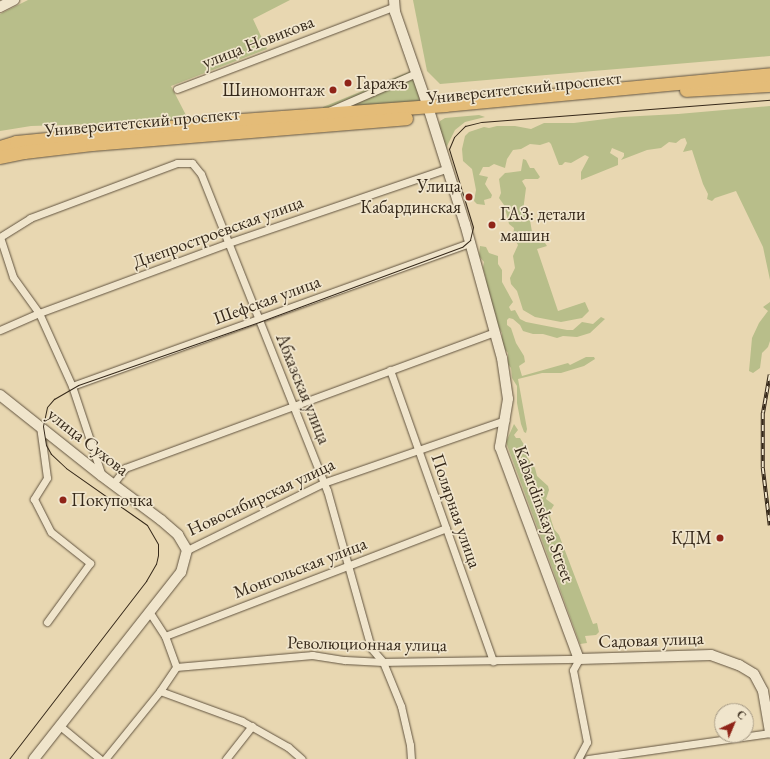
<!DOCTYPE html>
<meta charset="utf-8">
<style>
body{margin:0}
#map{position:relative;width:770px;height:759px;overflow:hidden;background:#e8d7b1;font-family:"EB Garamond",serif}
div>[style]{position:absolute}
.green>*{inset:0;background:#b8be8a}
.roads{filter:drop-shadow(0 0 1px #625440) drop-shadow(0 0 1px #625440)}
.street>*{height:7px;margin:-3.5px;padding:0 3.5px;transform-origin:3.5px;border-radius:3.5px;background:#f0e5cc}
.secondary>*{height:10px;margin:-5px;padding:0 5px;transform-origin:5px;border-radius:5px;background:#f0e5cc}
.highway>*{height:13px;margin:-6.5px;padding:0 6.5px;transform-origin:6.5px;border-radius:6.5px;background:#e4bc78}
.tram>*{height:1px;margin:-0.5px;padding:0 0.5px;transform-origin:0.5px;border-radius:0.5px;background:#36291a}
.rail>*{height:3.5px;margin-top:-1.75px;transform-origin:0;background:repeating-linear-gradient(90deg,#f0e5cc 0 6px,#36291a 0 12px);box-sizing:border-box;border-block:1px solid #36291a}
.dots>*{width:11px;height:11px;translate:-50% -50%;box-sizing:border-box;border:2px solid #f0e5cc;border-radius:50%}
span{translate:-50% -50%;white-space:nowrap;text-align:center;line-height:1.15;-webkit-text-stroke:3.5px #f0e5cc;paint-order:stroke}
.street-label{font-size:18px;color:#36291a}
.poi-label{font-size:18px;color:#36291a}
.left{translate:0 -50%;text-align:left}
.right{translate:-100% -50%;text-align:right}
.north{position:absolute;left:714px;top:703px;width:40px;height:40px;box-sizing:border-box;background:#f0e5cc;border:1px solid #a69a85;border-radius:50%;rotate:44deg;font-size:11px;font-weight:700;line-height:16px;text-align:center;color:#36291a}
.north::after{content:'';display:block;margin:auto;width:14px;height:18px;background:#8f2418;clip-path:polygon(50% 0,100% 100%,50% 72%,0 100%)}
</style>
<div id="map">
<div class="green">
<i style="clip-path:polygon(28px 0,290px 0,253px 19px,267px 49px,171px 86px,189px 121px,31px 126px,0 131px,0 14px)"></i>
<i style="clip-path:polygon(413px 0,770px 0,770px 56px,440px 84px,427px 71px)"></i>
<i style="clip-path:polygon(409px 72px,415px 83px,420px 97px,418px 101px,323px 111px,323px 107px)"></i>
<i style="clip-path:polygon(770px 106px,770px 280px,763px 247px,736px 191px,715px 198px,712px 201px,707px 199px,708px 194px,703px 184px,692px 150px,683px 152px,687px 143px,685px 138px,681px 139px,676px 143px,669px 142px,661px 148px,647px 150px,621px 160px,624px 156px,624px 153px,612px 148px,610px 153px,618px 158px,618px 165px,581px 180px,581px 172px,589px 157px,585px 155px,571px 163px,565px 162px,562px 165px,559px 165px,551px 144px,549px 142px,540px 145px,530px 144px,521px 149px,513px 150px,507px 159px,505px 168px,494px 164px,489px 167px,483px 167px,479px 175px,488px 177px,485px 184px,492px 195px,491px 198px,484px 200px,485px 205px,477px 204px,474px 201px,476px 190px,472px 169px,463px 161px,462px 149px,465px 136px,469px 132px,484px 127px,489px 128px,497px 126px,515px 126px,531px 129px,544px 123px,574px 123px,621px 117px,678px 114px)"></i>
<i style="clip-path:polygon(479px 115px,485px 117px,465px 122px,455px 130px,447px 146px,446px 154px,439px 125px,440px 121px,445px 118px)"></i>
<i style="clip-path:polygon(523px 159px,526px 160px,530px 168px,534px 168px,540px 177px,538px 179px,525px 179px,522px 181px,526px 188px,523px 211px,530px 220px,532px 232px,537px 238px,536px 242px,545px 243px,547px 246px,537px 249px,558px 311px,585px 302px,589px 311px,582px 318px,561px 322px,535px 317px,523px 310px,517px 291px,511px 284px,510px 278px,515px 268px,513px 256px,518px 245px,513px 236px,514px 228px,509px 224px,506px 212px,504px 211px,504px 205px,499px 198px,501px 193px,499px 179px,505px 173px,521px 171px)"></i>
<i style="clip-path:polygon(480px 246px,486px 247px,489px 253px,498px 256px,498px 264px,502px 270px,502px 282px,513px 302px,509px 307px,511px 311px,515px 310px,520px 319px,526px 322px,567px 330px,573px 330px,582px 322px,593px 324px,601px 317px,605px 319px,590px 333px,577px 337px,563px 336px,557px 338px,543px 334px,533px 334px,523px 331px,520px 325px,513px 319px,509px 318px,507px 320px,507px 325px,511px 328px,516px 343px,524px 356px,525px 362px,519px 366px,522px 376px,568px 363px,570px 365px,586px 357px,594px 357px,595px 359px,584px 366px,561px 373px,542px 373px,518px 379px,527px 429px,526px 433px,524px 432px,521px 424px,517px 403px,517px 386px,512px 378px,511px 368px,508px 364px,508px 353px,502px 346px,502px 333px,497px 325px,496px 316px,491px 304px,491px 297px,485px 283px,486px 279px,483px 268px,484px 262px,479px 256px)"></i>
<i style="clip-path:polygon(770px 302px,770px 341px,768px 347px,762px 353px,760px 368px,753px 373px,749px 371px,752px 338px,759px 323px,768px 311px,763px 307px)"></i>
<i style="clip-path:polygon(514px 424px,518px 430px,514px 435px,516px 438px,520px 438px,526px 448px,527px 457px,535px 468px,537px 476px,548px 486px,549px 490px,546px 499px,554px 505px,549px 513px,554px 529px,559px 535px,593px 624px,597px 623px,599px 632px,596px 635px,585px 636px,587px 643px,580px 644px,506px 442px)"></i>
</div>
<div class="roads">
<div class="street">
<i style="left:177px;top:89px;width:233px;rotate:-20.8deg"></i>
<i style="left:331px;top:110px;width:93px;rotate:-23.5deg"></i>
<i style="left:0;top:237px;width:36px;rotate:-32deg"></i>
<i style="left:30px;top:218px;width:157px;rotate:-20.5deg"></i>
<i style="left:177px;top:163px;width:15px"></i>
<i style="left:192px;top:163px;width:14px;rotate:51deg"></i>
<i style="left:201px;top:174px;width:340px;rotate:68.3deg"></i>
<i style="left:327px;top:490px;width:164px;rotate:74.4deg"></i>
<i style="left:371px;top:648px;width:18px;rotate:49deg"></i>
<i style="left:383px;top:662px;width:48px;rotate:67.8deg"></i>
<i style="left:401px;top:706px;width:40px;rotate:77deg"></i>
<i style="left:410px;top:745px;width:14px;rotate:86deg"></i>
<i style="left:0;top:237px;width:42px;rotate:72deg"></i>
<i style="left:13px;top:277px;width:44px;rotate:54.2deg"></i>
<i style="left:39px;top:313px;width:80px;rotate:65.7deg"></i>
<i style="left:72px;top:386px;width:95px;rotate:71.6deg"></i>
<i style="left:0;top:330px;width:43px;rotate:-23.6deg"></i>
<i style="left:39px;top:313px;width:202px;rotate:-20.3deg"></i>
<i style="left:228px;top:243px;width:232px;rotate:-18.8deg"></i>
<i style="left:390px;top:370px;width:309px;rotate:70.5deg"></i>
<i style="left:72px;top:386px;width:424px;rotate:-19.8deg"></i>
<i style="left:40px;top:426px;width:52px;rotate:82.3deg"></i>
<i style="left:47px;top:478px;width:25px;rotate:122deg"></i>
<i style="left:34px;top:499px;width:37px;rotate:63deg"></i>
<i style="left:51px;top:532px;width:50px;rotate:38.5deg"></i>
<i style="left:90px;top:563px;width:73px;rotate:126.1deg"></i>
<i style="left:113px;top:484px;width:20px;rotate:-53deg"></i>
<i style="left:125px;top:468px;width:394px;rotate:-20.2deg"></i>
<i style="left:187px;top:550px;width:152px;rotate:-26.2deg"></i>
<i style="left:323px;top:483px;width:193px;rotate:-19.1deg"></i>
<i style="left:150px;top:613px;width:27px;rotate:57deg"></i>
<i style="left:165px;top:636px;width:33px;rotate:70deg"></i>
<i style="left:165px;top:636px;width:301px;rotate:-21deg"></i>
<i style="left:176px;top:667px;width:137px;rotate:-5deg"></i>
<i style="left:312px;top:655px;width:33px;rotate:9deg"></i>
<i style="left:345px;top:660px;width:38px;rotate:3deg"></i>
<i style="left:383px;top:662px;width:196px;rotate:-0.9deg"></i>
<i style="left:160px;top:691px;width:87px;rotate:20.1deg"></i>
<i style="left:242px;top:721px;width:53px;rotate:29.5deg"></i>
<i style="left:288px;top:747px;width:18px;rotate:41deg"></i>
<i style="left:60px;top:726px;width:52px;rotate:39.5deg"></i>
<i style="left:105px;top:759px;width:87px;rotate:-51deg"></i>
<i style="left:160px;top:691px;width:29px;rotate:-56deg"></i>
<i style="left:226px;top:759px;width:42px;rotate:-51.8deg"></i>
<i style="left:578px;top:759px;width:19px;rotate:-62deg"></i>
<i style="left:587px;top:742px;width:73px;rotate:-101deg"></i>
<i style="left:573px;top:670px;width:13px;rotate:-61deg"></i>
<i style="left:588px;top:759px;width:184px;rotate:-8.1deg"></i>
</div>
<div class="secondary">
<i style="left:394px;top:0;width:12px;rotate:85deg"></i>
<i style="left:395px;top:12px;width:101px;rotate:70.8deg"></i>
<i style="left:428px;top:107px;width:123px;rotate:72.5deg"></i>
<i style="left:465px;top:224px;width:139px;rotate:74.6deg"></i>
<i style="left:502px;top:358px;width:41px;rotate:81.7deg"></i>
<i style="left:508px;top:399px;width:49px;rotate:99.5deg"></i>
<i style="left:500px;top:447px;width:226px;rotate:69.6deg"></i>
<i style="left:579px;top:659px;width:132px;rotate:-1.7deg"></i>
<i style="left:711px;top:655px;width:30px;rotate:20deg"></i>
<i style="left:739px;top:665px;width:17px;rotate:31deg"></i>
<i style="left:754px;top:674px;width:19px;rotate:62deg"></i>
<i style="left:763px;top:691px;width:42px;rotate:80.3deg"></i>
<i style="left:0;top:7px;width:16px;rotate:-27deg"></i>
<i style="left:0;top:395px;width:130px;rotate:38.5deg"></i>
<i style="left:102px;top:476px;width:74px;rotate:36.7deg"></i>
<i style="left:161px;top:520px;width:23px;rotate:41deg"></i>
<i style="left:178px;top:535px;width:17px;rotate:59deg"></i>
<i style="left:187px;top:550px;width:23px;rotate:105deg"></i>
<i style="left:181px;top:572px;width:238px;rotate:128.2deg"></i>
</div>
<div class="highway">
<i style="left:686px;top:90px;width:84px;rotate:-3.4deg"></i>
<i style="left:0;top:147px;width:17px;rotate:-17deg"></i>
<i style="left:16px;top:142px;width:226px;rotate:-5.6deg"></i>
<i style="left:241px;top:120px;width:205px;rotate:-4.2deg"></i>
<i style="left:445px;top:105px;width:326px;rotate:-5.4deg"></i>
<i style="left:0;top:157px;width:25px;rotate:-12deg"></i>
<i style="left:24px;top:152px;width:68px;rotate:-6.7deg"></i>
<i style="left:92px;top:144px;width:315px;rotate:-4.7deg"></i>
</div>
</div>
<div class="tram">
<i style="left:9px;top:759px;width:225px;rotate:-52.4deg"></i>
<i style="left:146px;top:581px;width:20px;rotate:-60deg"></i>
<i style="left:156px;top:564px;width:9px;rotate:-77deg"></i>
<i style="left:158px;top:555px;width:11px;rotate:-90deg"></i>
<i style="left:158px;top:544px;width:22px;rotate:-120deg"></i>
<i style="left:147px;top:525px;width:99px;rotate:-144.9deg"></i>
<i style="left:66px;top:468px;width:21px;rotate:-137deg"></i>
<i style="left:51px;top:454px;width:10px;rotate:-119deg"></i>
<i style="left:46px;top:445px;width:19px;rotate:-99deg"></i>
<i style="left:43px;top:426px;width:19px;rotate:-78deg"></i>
<i style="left:47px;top:407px;width:11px;rotate:-49deg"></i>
<i style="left:54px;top:399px;width:28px;rotate:-30deg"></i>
<i style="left:78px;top:385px;width:192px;rotate:-19.2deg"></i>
<i style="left:259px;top:322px;width:216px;rotate:-20.3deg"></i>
<i style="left:462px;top:247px;width:11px;rotate:-41deg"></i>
<i style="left:470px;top:240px;width:13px;rotate:-77deg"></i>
<i style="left:473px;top:227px;width:82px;rotate:-107.1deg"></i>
<i style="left:449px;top:149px;width:13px;rotate:-67deg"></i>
<i style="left:454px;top:137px;width:16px;rotate:-45deg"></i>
<i style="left:465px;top:126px;width:16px;rotate:-14deg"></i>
<i style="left:481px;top:122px;width:290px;rotate:-4.4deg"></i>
</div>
<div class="rail">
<i style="left:770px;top:375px;width:39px;rotate:100deg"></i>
<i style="left:763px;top:413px;width:55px;rotate:90deg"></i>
<i style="left:763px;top:468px;width:58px;rotate:83.1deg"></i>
</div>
<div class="dots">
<i style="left:348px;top:83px;background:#8f2418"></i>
<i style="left:333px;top:90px;background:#8f2418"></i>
<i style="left:469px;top:197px;background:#8f2418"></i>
<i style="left:492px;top:225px;background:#8f2418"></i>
<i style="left:63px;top:500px;background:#8f2418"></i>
<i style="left:720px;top:538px;background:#8f2418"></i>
</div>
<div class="street-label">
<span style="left:258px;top:42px;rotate:-21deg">улица Новикова</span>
<span style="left:524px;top:88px;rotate:-6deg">Университетский проспект</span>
<span style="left:142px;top:122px;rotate:-5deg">Университетский проспект</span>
<span style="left:218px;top:232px;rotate:-20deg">Днепростроевская улица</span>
<span style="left:267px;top:300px;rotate:-20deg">Шефская улица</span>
<span style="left:303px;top:389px;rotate:68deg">Абхазская улица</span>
<span style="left:88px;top:442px;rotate:38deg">улица Сухова</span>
<span style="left:261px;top:497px;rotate:-25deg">Новосибирская улица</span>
<span style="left:456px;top:511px;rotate:71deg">Полярная улица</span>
<span style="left:544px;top:514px;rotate:70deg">Kabardinskaya Street</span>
<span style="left:300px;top:568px;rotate:-21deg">Монгольская улица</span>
<span style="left:651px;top:640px;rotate:-2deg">Садовая улица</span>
<span style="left:367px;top:644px;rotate:1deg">Революционная улица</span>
</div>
<div class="poi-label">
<span class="left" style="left:356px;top:83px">Гаражъ</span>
<span class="right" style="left:325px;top:90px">Шиномонтаж</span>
<span class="right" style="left:461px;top:197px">Улица<br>Кабардинская</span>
<span class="left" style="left:500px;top:225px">ГАЗ: детали<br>машин</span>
<span class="left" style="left:71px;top:500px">Покупочка</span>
<span class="right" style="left:712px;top:538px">КДМ</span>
</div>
<div class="north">С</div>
</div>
